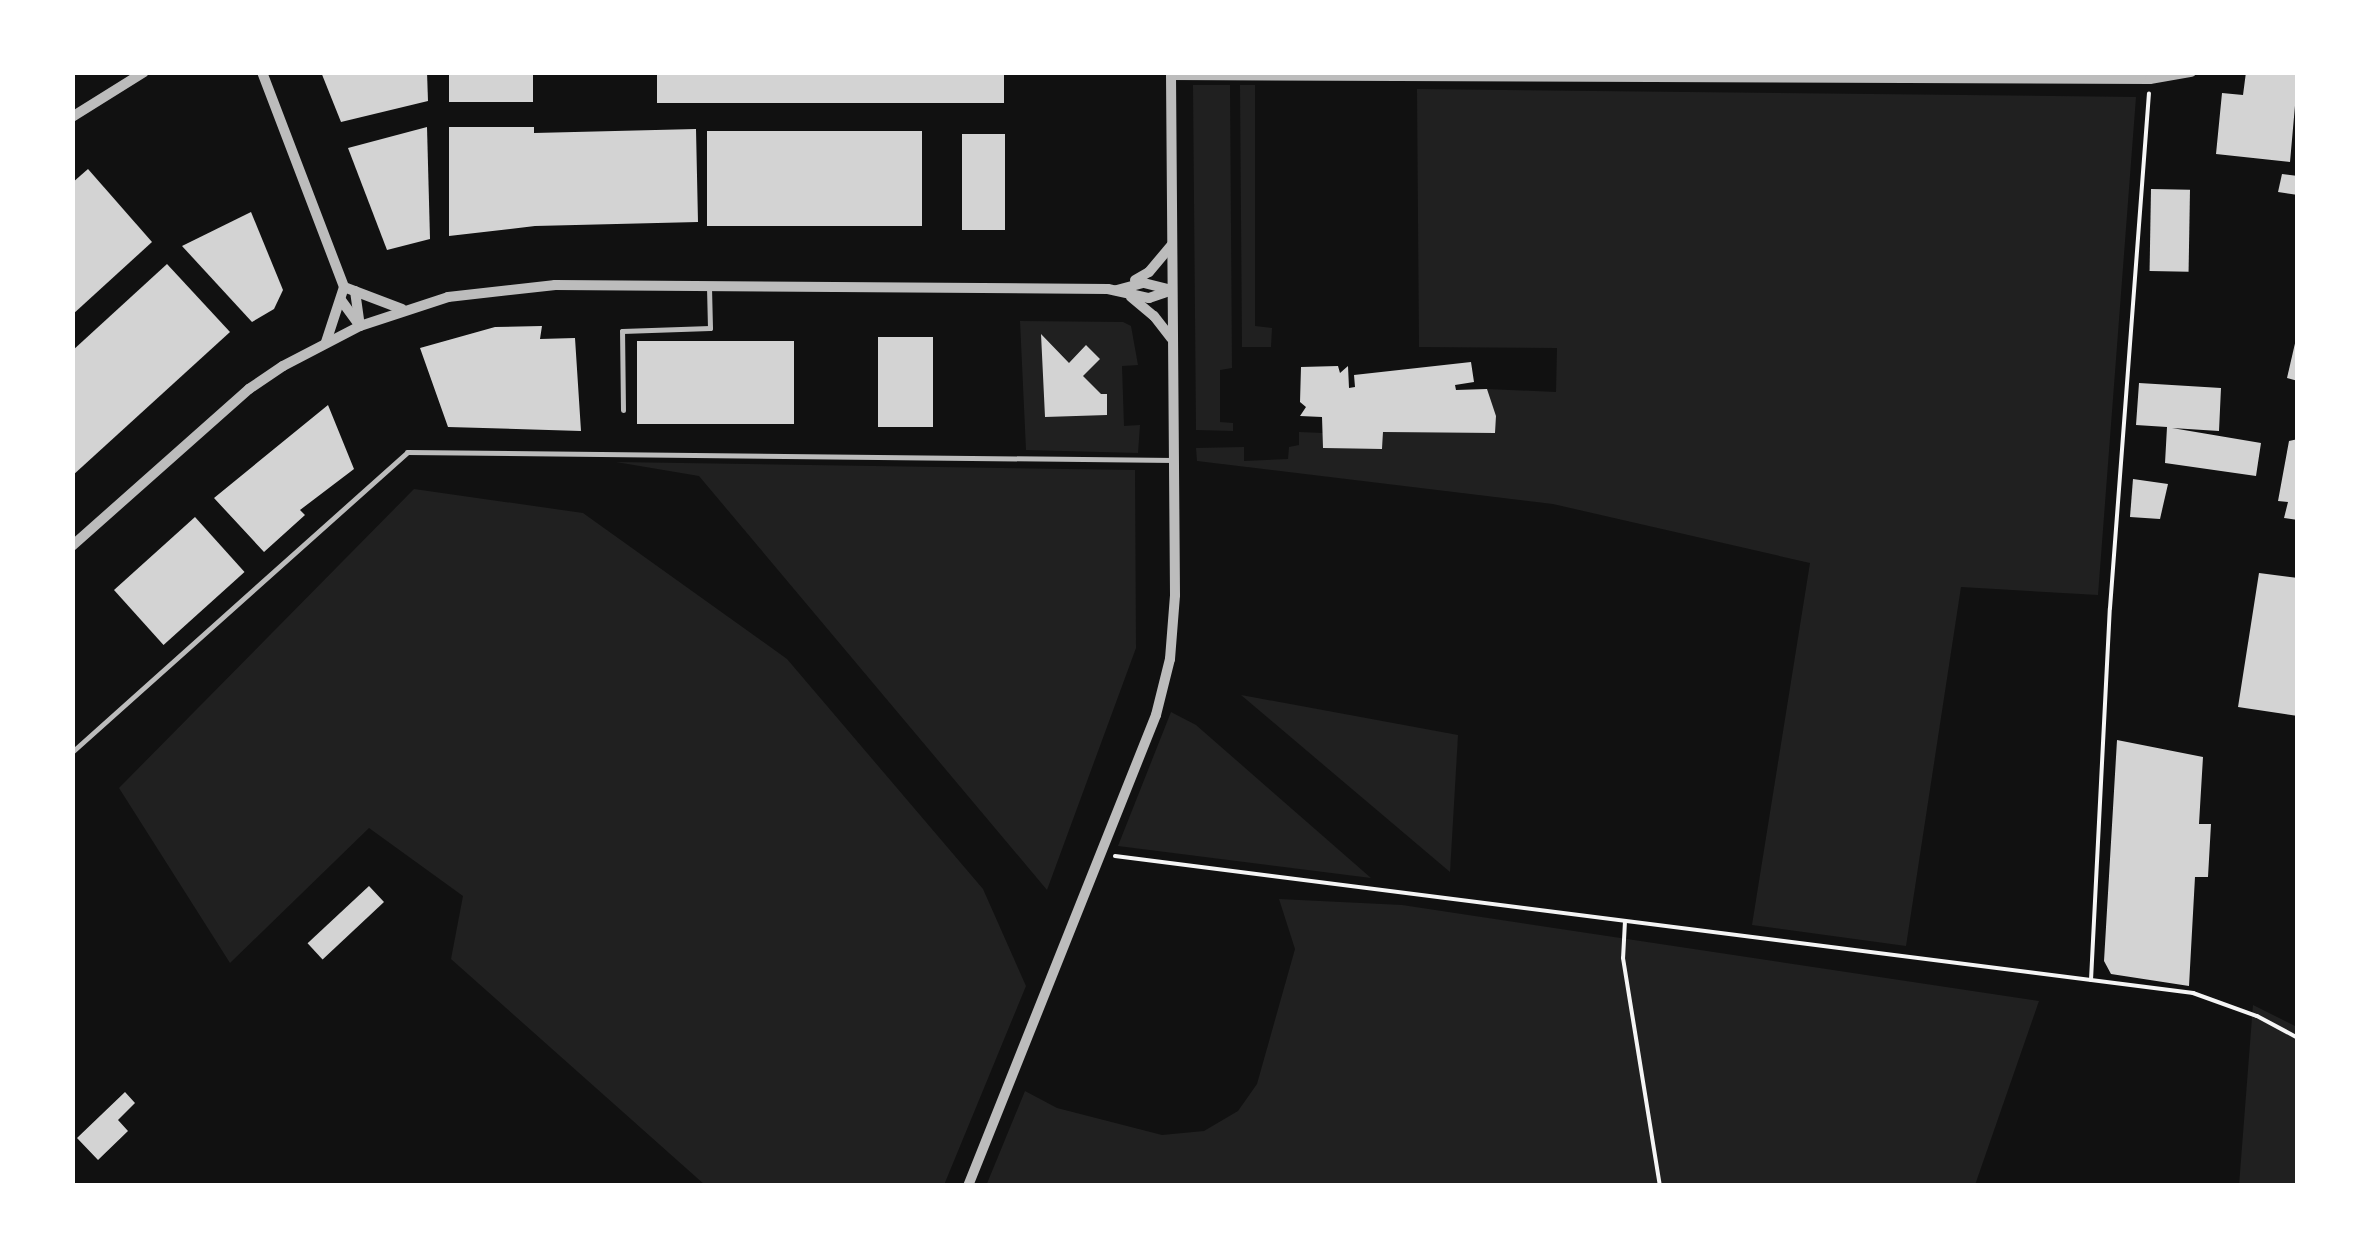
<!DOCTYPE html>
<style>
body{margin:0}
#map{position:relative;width:2370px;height:1258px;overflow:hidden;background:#111;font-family:"PT Sans",sans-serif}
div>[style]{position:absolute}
.green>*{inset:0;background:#202020}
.building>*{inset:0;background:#d3d3d3;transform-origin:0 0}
.path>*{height:4px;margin:-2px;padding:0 2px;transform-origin:2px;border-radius:2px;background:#f5f5f5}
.service>*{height:5px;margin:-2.5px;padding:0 2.5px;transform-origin:2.5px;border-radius:2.5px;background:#bcbcbc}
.minor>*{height:10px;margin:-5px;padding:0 5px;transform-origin:5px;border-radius:5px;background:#bcbcbc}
span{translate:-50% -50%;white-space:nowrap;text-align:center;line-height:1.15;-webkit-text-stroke:8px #fff;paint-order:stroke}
.frame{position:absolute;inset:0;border:75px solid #fff;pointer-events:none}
</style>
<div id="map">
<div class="green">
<i style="clip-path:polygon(1193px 85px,1230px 85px,1232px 368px,1220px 370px,1220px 422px,1233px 423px,1233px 431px,1196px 430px)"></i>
<i style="clip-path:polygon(1240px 85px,1255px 85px,1255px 326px,1272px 328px,1271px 347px,1242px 347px)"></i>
<i style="clip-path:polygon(1417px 89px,2136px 97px,2098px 595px,1961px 587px,1906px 946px,1752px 925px,1810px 563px,1553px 504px,1197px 461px,1196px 448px,1244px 447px,1244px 461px,1288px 459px,1289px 447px,1299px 445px,1299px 432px,1323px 433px,1324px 448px,1382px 449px,1383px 432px,1494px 433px,1496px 417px,1487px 389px,1556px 392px,1557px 348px,1419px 347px)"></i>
<i style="clip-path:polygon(1020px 321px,1123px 322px,1131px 326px,1138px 365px,1122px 366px,1124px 426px,1140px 425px,1138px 453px,1026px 450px)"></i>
<i style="clip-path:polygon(616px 462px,1135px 470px,1136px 648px,1047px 890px,699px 476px)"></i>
<i style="clip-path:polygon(414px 489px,583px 513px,787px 659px,983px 889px,1026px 986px,944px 1185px,705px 1185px,451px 959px,463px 896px,369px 828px,230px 963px,119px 788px)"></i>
<i style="clip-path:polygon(1241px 695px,1458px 735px,1450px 872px)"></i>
<i style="clip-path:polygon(1171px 712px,1196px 725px,1371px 878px,1118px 846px)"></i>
<i style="clip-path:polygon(1279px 899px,1402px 905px,2039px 1001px,1975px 1185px,986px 1186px,1025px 1091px,1057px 1108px,1162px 1135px,1204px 1131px,1238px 1111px,1257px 1084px,1295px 949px)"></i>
<i style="clip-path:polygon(2253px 1005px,2297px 1027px,2297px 1185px,2239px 1186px)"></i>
</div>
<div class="building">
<i style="clip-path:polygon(321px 72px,427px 72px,428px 101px,341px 122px)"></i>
<i style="left:449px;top:72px;width:84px;height:30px"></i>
<i style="left:657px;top:72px;width:347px;height:31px"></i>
<i style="clip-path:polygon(2246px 72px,2298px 72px,2290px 162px,2216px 154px,2222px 93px,2243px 95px)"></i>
<i style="clip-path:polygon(427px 127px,430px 239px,387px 250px,348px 148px)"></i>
<i style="clip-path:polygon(449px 127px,534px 127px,534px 133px,696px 129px,698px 222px,535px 226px,449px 236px)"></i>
<i style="left:707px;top:131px;width:215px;height:95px"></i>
<i style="left:962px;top:134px;width:43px;height:96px"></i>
<i style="clip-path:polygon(88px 169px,152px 242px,72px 315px,72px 183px)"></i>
<i style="clip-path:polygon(2282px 174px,2298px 176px,2298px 195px,2278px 192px)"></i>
<i style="left:2151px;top:189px;width:39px;height:82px;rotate:1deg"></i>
<i style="clip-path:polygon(251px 212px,283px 290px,274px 309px,252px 322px,182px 246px)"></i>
<i style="clip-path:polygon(167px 264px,230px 332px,72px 476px,72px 351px)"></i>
<i style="clip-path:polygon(542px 326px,540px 339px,575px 338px,581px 431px,448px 427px,420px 348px,495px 327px)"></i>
<i style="clip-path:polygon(1041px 334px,1069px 363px,1086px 345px,1100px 359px,1083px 376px,1101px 394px,1107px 394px,1107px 415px,1045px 417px)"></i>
<i style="left:878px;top:337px;width:55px;height:90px"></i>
<i style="clip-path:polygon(2296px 339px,2298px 339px,2298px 381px,2287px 378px)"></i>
<i style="left:794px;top:341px;width:83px;height:157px;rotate:90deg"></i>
<i style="clip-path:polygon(1471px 362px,1474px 382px,1455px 385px,1456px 390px,1487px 389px,1496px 416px,1495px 433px,1383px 432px,1382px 449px,1323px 448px,1322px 417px,1300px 416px,1306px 407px,1300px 402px,1301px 367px,1338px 366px,1340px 373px,1348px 366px,1349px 388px,1355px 387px,1354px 375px)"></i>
<i style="clip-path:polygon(2139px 383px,2221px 388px,2219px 431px,2172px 428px,2261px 443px,2256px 476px,2165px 463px,2167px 427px,2136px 425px)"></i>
<i style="clip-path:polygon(328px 405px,354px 469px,300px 510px,305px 515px,264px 552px,214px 498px)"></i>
<i style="clip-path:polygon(2298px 439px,2298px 520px,2284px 518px,2288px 502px,2278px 501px,2289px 441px)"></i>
<i style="clip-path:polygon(2133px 479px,2168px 484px,2160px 519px,2130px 517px)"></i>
<i style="left:195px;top:517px;width:74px;height:109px;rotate:48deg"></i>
<i style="clip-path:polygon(2259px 573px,2298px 578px,2298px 716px,2238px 707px)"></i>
<i style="clip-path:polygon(2117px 740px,2203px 757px,2199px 824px,2211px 824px,2208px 877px,2195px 877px,2189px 986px,2111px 974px,2104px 961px)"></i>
<i style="left:369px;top:886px;width:22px;height:84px;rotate:47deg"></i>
<i style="clip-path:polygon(125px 1092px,135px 1103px,118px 1120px,128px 1131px,98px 1160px,77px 1138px)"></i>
</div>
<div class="path">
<i style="left:1115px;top:856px;width:1087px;rotate:7.24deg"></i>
<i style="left:2193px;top:993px;width:68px;rotate:19.8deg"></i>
<i style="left:2257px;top:1016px;width:47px;rotate:28.2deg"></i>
<i style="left:1625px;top:921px;width:37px;rotate:93deg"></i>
<i style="left:1623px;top:958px;width:231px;rotate:80.8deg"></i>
<i style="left:2091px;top:980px;width:372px;rotate:-87.1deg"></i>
<i style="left:2110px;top:608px;width:516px;rotate:-85.67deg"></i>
</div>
<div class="service">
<i style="left:623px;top:410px;width:79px;rotate:-90.7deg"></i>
<i style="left:622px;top:331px;width:88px;rotate:-2deg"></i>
<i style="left:710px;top:328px;width:41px;rotate:-91.4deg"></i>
<i style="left:72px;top:752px;width:450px;rotate:-41.8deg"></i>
<i style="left:407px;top:452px;width:767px;rotate:0.6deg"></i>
</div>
<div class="minor">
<i style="left:262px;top:72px;width:230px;rotate:69.1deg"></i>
<i style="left:344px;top:287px;width:58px;rotate:108.1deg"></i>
<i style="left:1171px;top:75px;width:979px;rotate:0.23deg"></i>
<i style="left:2150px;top:79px;width:42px;rotate:-9.7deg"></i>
<i style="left:72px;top:117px;width:85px;rotate:-32deg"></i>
<i style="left:1135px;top:280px;width:16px;rotate:-30deg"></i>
<i style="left:1149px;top:272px;width:35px;rotate:-50deg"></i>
<i style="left:344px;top:287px;width:62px;rotate:20.8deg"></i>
<i style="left:355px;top:291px;width:35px;rotate:82deg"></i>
<i style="left:1131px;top:297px;width:30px;rotate:40deg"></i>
<i style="left:1154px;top:316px;width:28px;rotate:52deg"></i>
<i style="left:341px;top:300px;width:32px;rotate:54deg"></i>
<i style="left:72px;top:546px;width:237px;rotate:-41.6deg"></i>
<i style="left:249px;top:389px;width:41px;rotate:-34.1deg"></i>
<i style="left:283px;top:366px;width:87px;rotate:-27.5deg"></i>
<i style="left:360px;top:326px;width:93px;rotate:-18.2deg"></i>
<i style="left:448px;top:297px;width:108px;rotate:-6.4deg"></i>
<i style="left:555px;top:285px;width:553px;rotate:0.41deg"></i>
<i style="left:1108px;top:289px;width:42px;rotate:12.4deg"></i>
<i style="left:1149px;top:298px;width:24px;rotate:-19deg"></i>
<i style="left:1172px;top:290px;width:30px;rotate:-166deg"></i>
<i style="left:1143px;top:283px;width:28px;rotate:165deg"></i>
<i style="left:968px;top:1186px;width:507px;rotate:-68.24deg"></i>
<i style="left:1156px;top:715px;width:58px;rotate:-76deg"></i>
<i style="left:1170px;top:659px;width:64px;rotate:-85.5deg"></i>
<i style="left:1175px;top:595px;width:523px;rotate:-90.44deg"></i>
</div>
<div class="frame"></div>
</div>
